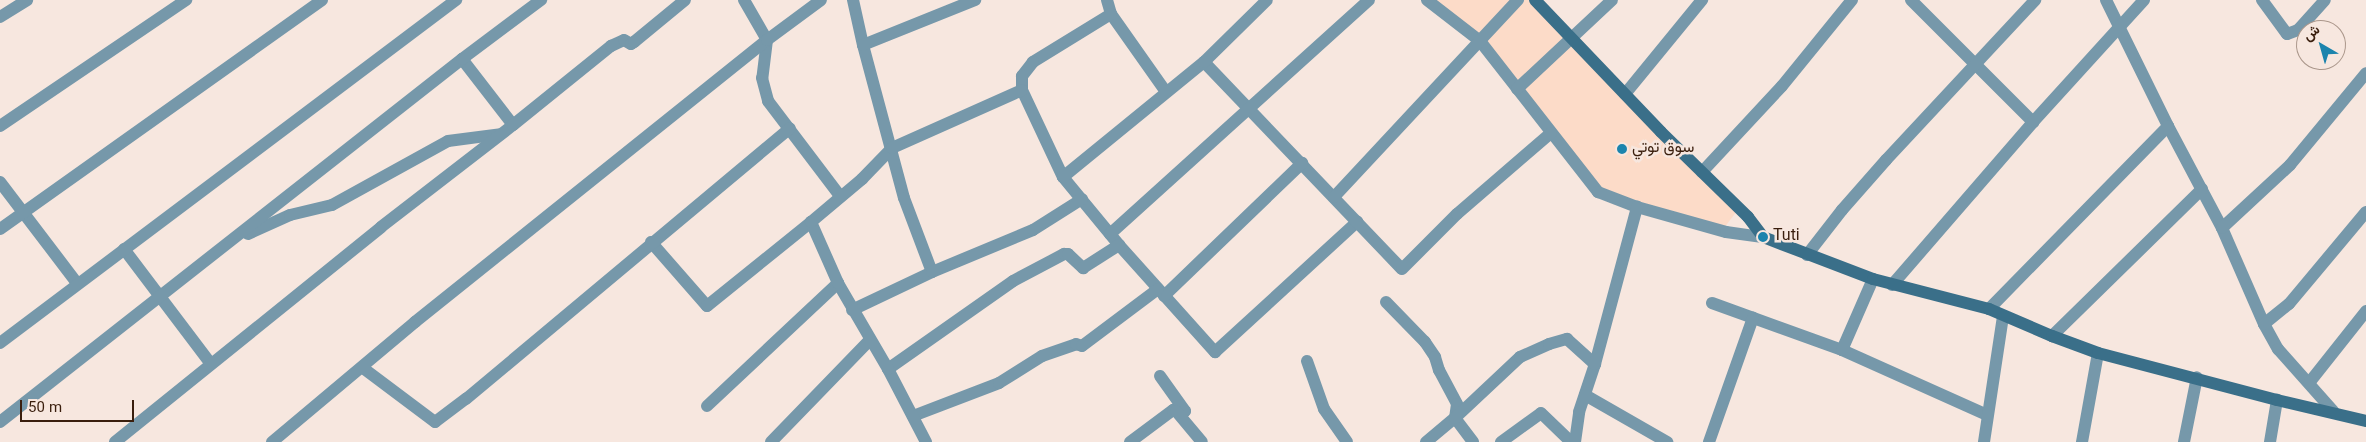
<!DOCTYPE html>
<meta charset="utf-8">
<style>
body{margin:0}
#map{position:relative;width:2366px;height:442px;overflow:hidden;background:#f7e7df;font-family:Georgia,Vazirmatn,serif}
div>[style]{position:absolute}
.built>*{inset:0;background:#fcdbc8}
.street>*{height:12px;margin:-6px;padding:0 6px;transform-origin:6px;border-radius:6px;background:#7698aa}
.secondary>*{height:12px;margin:-6px;padding:0 6px;transform-origin:6px;border-radius:6px;background:#3a6f89}
.dots>*{width:14px;height:14px;translate:-50% -50%;box-sizing:border-box;border:2px solid #f7e7df;border-radius:50%}
span{translate:-50% -50%;white-space:nowrap;text-align:center;line-height:1.15;-webkit-text-stroke:5px #f7e7df;paint-order:stroke}
.poi-label{font-size:16px;color:#3a1e0d}
.left{translate:0 -50%;text-align:left}
.north{position:absolute;left:2296px;top:20px;width:50px;height:50px;box-sizing:border-box;background:#f7e7df;border:1px solid #ab978b;border-radius:50%;rotate:322deg;font-size:14px;font-weight:700;line-height:20px;text-align:center;color:#3a1e0d}
.north::after{content:'';display:block;margin:auto;width:18px;height:22px;background:#1c84ad;clip-path:polygon(50% 0,100% 100%,50% 72%,0 100%)}
.scale{position:absolute;left:20px;top:400px;width:114px;height:22px;box-sizing:border-box;border:2px solid #3a1e0d;border-top:0;padding-left:6px;font-size:15px;line-height:18px;white-space:nowrap;color:#3a1e0d;-webkit-text-stroke:4px #f7e7df;paint-order:stroke}
</style>
<div id="map">
<div class="built">
<i style="clip-path:polygon(1428px 0,1533px 0,1737px 211px,1724px 228px,1599px 189px,1482px 41px)"></i>
</div>
<div class="street">
<i style="left:744px;top:0;width:46px;rotate:60.1deg"></i>
<i style="left:767px;top:40px;width:38px;rotate:97deg"></i>
<i style="left:762px;top:78px;width:24px;rotate:75deg"></i>
<i style="left:768px;top:101px;width:119px;rotate:52.8deg"></i>
<i style="left:853px;top:0;width:46px;rotate:77.5deg"></i>
<i style="left:863px;top:45px;width:158px;rotate:75deg"></i>
<i style="left:904px;top:198px;width:79px;rotate:69.3deg"></i>
<i style="left:1107px;top:0;width:15px;rotate:74deg"></i>
<i style="left:1111px;top:14px;width:95px;rotate:54.8deg"></i>
<i style="left:1427px;top:0;width:67px;rotate:37.7deg"></i>
<i style="left:1480px;top:41px;width:192px;rotate:52deg"></i>
<i style="left:1598px;top:192px;width:42px;rotate:21deg"></i>
<i style="left:1637px;top:207px;width:92px;rotate:15.7deg"></i>
<i style="left:1726px;top:232px;width:37px;rotate:8deg"></i>
<i style="left:1911px;top:0;width:173px;rotate:45deg"></i>
<i style="left:2106px;top:0;width:140px;rotate:63.8deg"></i>
<i style="left:2168px;top:126px;width:115px;rotate:62.1deg"></i>
<i style="left:2222px;top:228px;width:105px;rotate:66.4deg"></i>
<i style="left:2264px;top:324px;width:29px;rotate:61deg"></i>
<i style="left:2278px;top:349px;width:83px;rotate:48.4deg"></i>
<i style="left:2262px;top:0;width:42px;rotate:53.7deg"></i>
<i style="left:2287px;top:34px;width:12px;rotate:-20deg"></i>
<i style="left:2298px;top:30px;width:40px;rotate:-48deg"></i>
<i style="left:1111px;top:14px;width:92px;rotate:148.4deg"></i>
<i style="left:1033px;top:62px;width:18px;rotate:128deg"></i>
<i style="left:1022px;top:76px;width:14px;rotate:90deg"></i>
<i style="left:1022px;top:90px;width:96px;rotate:64.8deg"></i>
<i style="left:1063px;top:177px;width:88px;rotate:50.5deg"></i>
<i style="left:1119px;top:245px;width:144px;rotate:48.1deg"></i>
<i style="left:1215px;top:352px;width:193px;rotate:-42.5deg"></i>
<i style="left:0;top:17px;width:32px;rotate:-32deg"></i>
<i style="left:863px;top:45px;width:121px;rotate:-21.9deg"></i>
<i style="left:462px;top:59px;width:83px;rotate:52.3deg"></i>
<i style="left:1204px;top:62px;width:286px;rotate:46.3deg"></i>
<i style="left:1402px;top:269px;width:78px;rotate:-45deg"></i>
<i style="left:1457px;top:214px;width:124px;rotate:-40.8deg"></i>
<i style="left:1517px;top:89px;width:130px;rotate:-43.1deg"></i>
<i style="left:1625px;top:94px;width:122px;rotate:-50.7deg"></i>
<i style="left:0;top:126px;width:225px;rotate:-34.1deg"></i>
<i style="left:1702px;top:172px;width:117px;rotate:-47.1deg"></i>
<i style="left:1782px;top:86px;width:111px;rotate:-50.9deg"></i>
<i style="left:1063px;top:177px;width:182px;rotate:-39.2deg"></i>
<i style="left:1204px;top:62px;width:88px;rotate:-44.5deg"></i>
<i style="left:0;top:182px;width:127px;rotate:52.7deg"></i>
<i style="left:1334px;top:197px;width:270px;rotate:-47deg"></i>
<i style="left:2222px;top:228px;width:93px;rotate:-42.8deg"></i>
<i style="left:2290px;top:165px;width:119px;rotate:-50.4deg"></i>
<i style="left:0;top:229px;width:395px;rotate:-35.4deg"></i>
<i style="left:248px;top:234px;width:46px;rotate:-24.3deg"></i>
<i style="left:290px;top:215px;width:43px;rotate:-13.4deg"></i>
<i style="left:332px;top:205px;width:132px;rotate:-28.9deg"></i>
<i style="left:448px;top:141px;width:53px;rotate:-7.5deg"></i>
<i style="left:1110px;top:234px;width:349px;rotate:-42.1deg"></i>
<i style="left:651px;top:242px;width:85px;rotate:48.8deg"></i>
<i style="left:707px;top:306px;width:134px;rotate:-38.9deg"></i>
<i style="left:124px;top:249px;width:144px;rotate:52.9deg"></i>
<i style="left:1807px;top:255px;width:57px;rotate:-52.1deg"></i>
<i style="left:1842px;top:210px;width:67px;rotate:-48.7deg"></i>
<i style="left:1886px;top:160px;width:219px;rotate:-47deg"></i>
<i style="left:1892px;top:285px;width:216px;rotate:-49.1deg"></i>
<i style="left:2033px;top:122px;width:165px;rotate:-47.7deg"></i>
<i style="left:1164px;top:296px;width:192px;rotate:-43.9deg"></i>
<i style="left:1386px;top:302px;width:56px;rotate:45.7deg"></i>
<i style="left:1425px;top:342px;width:18px;rotate:56deg"></i>
<i style="left:1435px;top:357px;width:14px;rotate:73deg"></i>
<i style="left:1439px;top:370px;width:38px;rotate:62deg"></i>
<i style="left:1457px;top:404px;width:14px;rotate:98deg"></i>
<i style="left:1455px;top:418px;width:30px;rotate:53deg"></i>
<i style="left:1712px;top:303px;width:138px;rotate:19.9deg"></i>
<i style="left:1842px;top:350px;width:159px;rotate:24.1deg"></i>
<i style="left:1989px;top:309px;width:256px;rotate:-45.6deg"></i>
<i style="left:852px;top:310px;width:89px;rotate:-25.4deg"></i>
<i style="left:932px;top:272px;width:109px;rotate:-22.6deg"></i>
<i style="left:1033px;top:230px;width:58px;rotate:-32.3deg"></i>
<i style="left:2264px;top:324px;width:32px;rotate:-39deg"></i>
<i style="left:2289px;top:304px;width:120px;rotate:-50.1deg"></i>
<i style="left:2052px;top:336px;width:210px;rotate:-44.4deg"></i>
<i style="left:0;top:343px;width:571px;rotate:-36.95deg"></i>
<i style="left:1842px;top:350px;width:77px;rotate:-66.4deg"></i>
<i style="left:1307px;top:361px;width:51px;rotate:70.5deg"></i>
<i style="left:1324px;top:409px;width:40px;rotate:55.1deg"></i>
<i style="left:363px;top:368px;width:90px;rotate:36.9deg"></i>
<i style="left:435px;top:422px;width:39px;rotate:-37deg"></i>
<i style="left:466px;top:399px;width:422px;rotate:-39.9deg"></i>
<i style="left:888px;top:369px;width:153px;rotate:-35.1deg"></i>
<i style="left:1013px;top:281px;width:58px;rotate:-27.9deg"></i>
<i style="left:1064px;top:254px;width:4px"></i>
<i style="left:1068px;top:254px;width:21px;rotate:43deg"></i>
<i style="left:1083px;top:268px;width:43px;rotate:-32.6deg"></i>
<i style="left:1160px;top:376px;width:43px;rotate:54.5deg"></i>
<i style="left:1185px;top:411px;width:6px;rotate:141deg"></i>
<i style="left:2309px;top:383px;width:92px;rotate:-51.6deg"></i>
<i style="left:1585px;top:395px;width:95px;rotate:29.8deg"></i>
<i style="left:707px;top:406px;width:180px;rotate:-43.2deg"></i>
<i style="left:913px;top:416px;width:92px;rotate:-21deg"></i>
<i style="left:999px;top:383px;width:51px;rotate:-32.1deg"></i>
<i style="left:1042px;top:356px;width:36px;rotate:-19deg"></i>
<i style="left:1076px;top:344px;width:6px;rotate:18deg"></i>
<i style="left:1082px;top:346px;width:95px;rotate:-36.9deg"></i>
<i style="left:0;top:422px;width:588px;rotate:-38.16deg"></i>
<i style="left:462px;top:59px;width:99px;rotate:-36.8deg"></i>
<i style="left:115px;top:442px;width:342px;rotate:-38.9deg"></i>
<i style="left:381px;top:227px;width:167px;rotate:-37.7deg"></i>
<i style="left:513px;top:125px;width:126px;rotate:-38.9deg"></i>
<i style="left:611px;top:46px;width:14px;rotate:-25deg"></i>
<i style="left:624px;top:40px;width:8px;rotate:30deg"></i>
<i style="left:631px;top:44px;width:4px;rotate:-34deg"></i>
<i style="left:634px;top:42px;width:66px;rotate:-39.5deg"></i>
<i style="left:272px;top:442px;width:187px;rotate:-40deg"></i>
<i style="left:415px;top:322px;width:451px;rotate:-38.7deg"></i>
<i style="left:767px;top:40px;width:67px;rotate:-36.5deg"></i>
<i style="left:771px;top:442px;width:142px;rotate:-45.9deg"></i>
<i style="left:926px;top:442px;width:82px;rotate:-117.5deg"></i>
<i style="left:888px;top:369px;width:99px;rotate:-120.2deg"></i>
<i style="left:838px;top:283px;width:67px;rotate:-113.9deg"></i>
<i style="left:811px;top:222px;width:67px;rotate:-40.1deg"></i>
<i style="left:862px;top:179px;width:43px;rotate:-45.9deg"></i>
<i style="left:892px;top:148px;width:142px;rotate:-24deg"></i>
<i style="left:1130px;top:442px;width:54px;rotate:-36.7deg"></i>
<i style="left:1173px;top:410px;width:3px;rotate:18deg"></i>
<i style="left:1176px;top:411px;width:40px;rotate:50deg"></i>
<i style="left:1426px;top:442px;width:38px;rotate:-40deg"></i>
<i style="left:1455px;top:418px;width:89px;rotate:-43.2deg"></i>
<i style="left:1520px;top:357px;width:32px;rotate:-24deg"></i>
<i style="left:1549px;top:344px;width:19px;rotate:-16deg"></i>
<i style="left:1567px;top:339px;width:38px;rotate:42deg"></i>
<i style="left:1501px;top:442px;width:49px;rotate:-35.9deg"></i>
<i style="left:1541px;top:413px;width:42px;rotate:44deg"></i>
<i style="left:1575px;top:442px;width:30px;rotate:-82deg"></i>
<i style="left:1579px;top:412px;width:51px;rotate:-71.6deg"></i>
<i style="left:1595px;top:364px;width:163px;rotate:-75deg"></i>
<i style="left:1709px;top:442px;width:132px;rotate:-70.5deg"></i>
<i style="left:1984px;top:442px;width:127px;rotate:-81.4deg"></i>
<i style="left:2082px;top:442px;width:90px;rotate:-79.8deg"></i>
<i style="left:2184px;top:442px;width:66px;rotate:-78.7deg"></i>
<i style="left:2270px;top:442px;width:43px;rotate:-80.5deg"></i>
</div>
<div class="secondary">
<i style="left:1535px;top:0;width:182px;rotate:46.3deg"></i>
<i style="left:1661px;top:132px;width:122px;rotate:44.3deg"></i>
<i style="left:1748px;top:217px;width:25px;rotate:53deg"></i>
<i style="left:1763px;top:237px;width:118px;rotate:20.9deg"></i>
<i style="left:1873px;top:279px;width:120px;rotate:14.5deg"></i>
<i style="left:1989px;top:309px;width:69px;rotate:23.2deg"></i>
<i style="left:2052px;top:336px;width:49px;rotate:20.3deg"></i>
<i style="left:2098px;top:353px;width:185px;rotate:14.7deg"></i>
<i style="left:2277px;top:400px;width:91px;rotate:13.3deg"></i>
</div>
<div class="dots">
<i style="left:1622px;top:149px;background:#1c84ad"></i>
<i style="left:1763px;top:237px;background:#1c84ad"></i>
</div>
<div class="poi-label">
<span class="left" style="left:1632px;top:149px">سوق توتي</span>
<span class="left" style="left:1773px;top:237px">Tuti</span>
</div>
<div class="north">ش</div>
<div class="scale">50 m</div>
</div>
